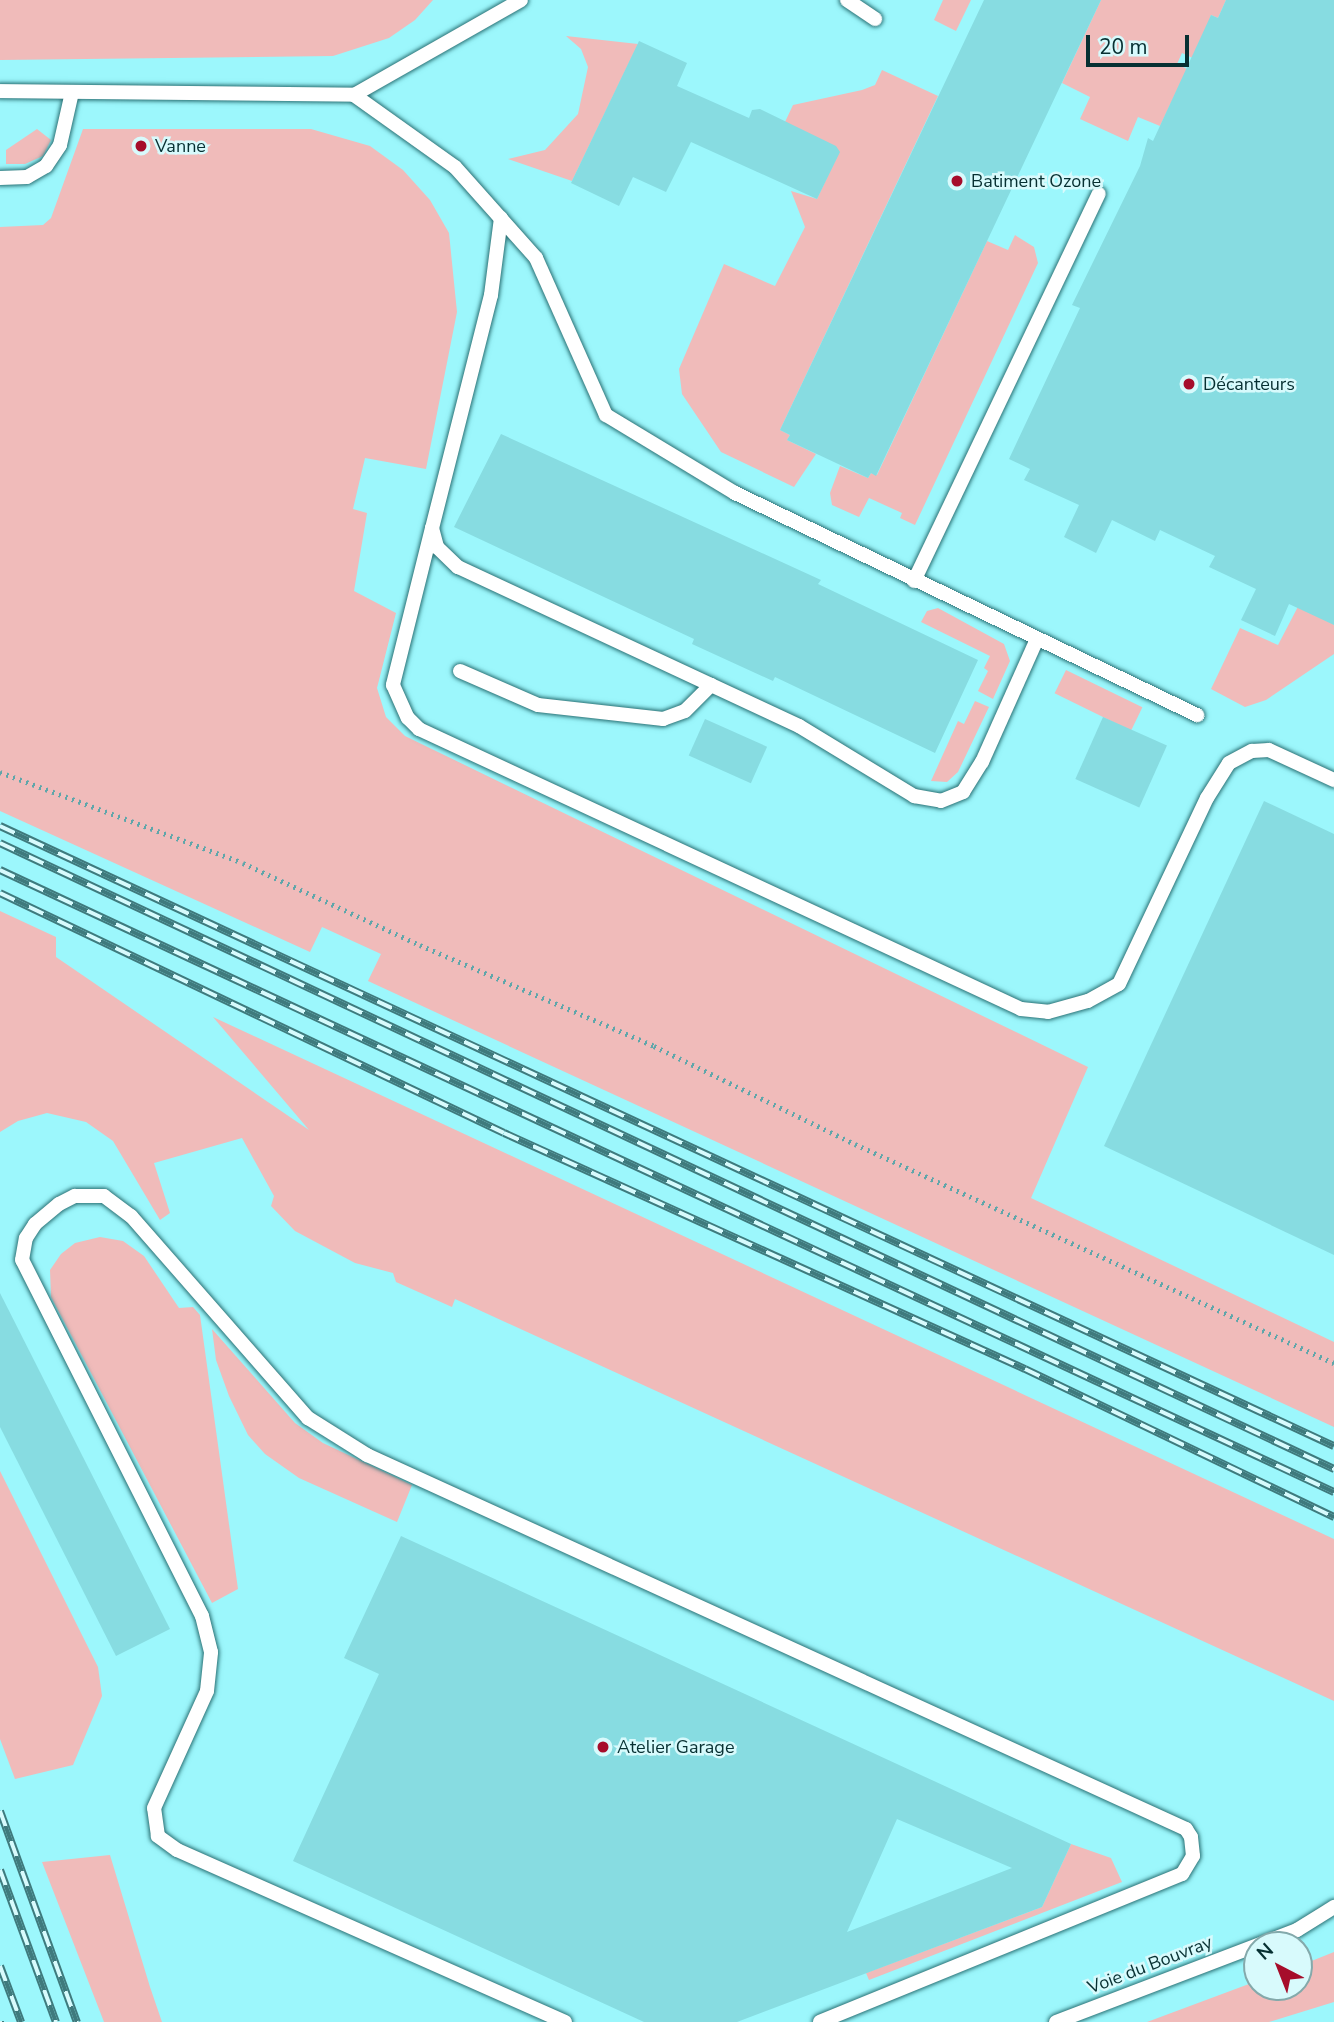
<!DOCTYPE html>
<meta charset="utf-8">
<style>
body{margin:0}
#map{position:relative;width:1334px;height:2022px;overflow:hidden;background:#9cf7fc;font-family:"Nunito Sans",sans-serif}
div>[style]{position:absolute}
.green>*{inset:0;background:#f0bbba;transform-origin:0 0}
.building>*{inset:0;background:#87dce1;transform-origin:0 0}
.path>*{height:4.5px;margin-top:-2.25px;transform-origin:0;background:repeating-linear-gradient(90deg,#5fa6aa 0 2px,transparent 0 7px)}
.roads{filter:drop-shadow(0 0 2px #2a7175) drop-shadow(0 0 2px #2a7175)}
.service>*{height:14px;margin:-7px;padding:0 7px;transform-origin:7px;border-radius:7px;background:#fff}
.rail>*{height:8px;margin-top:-4px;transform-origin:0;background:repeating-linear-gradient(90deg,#d8fafc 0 16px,#3f7a7d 0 32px);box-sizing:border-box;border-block:2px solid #3f7a7d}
.dots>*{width:19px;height:19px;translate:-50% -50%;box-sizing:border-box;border:4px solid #d8fafc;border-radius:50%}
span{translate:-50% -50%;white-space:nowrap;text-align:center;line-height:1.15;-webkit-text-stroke:5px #d8fafc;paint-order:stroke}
.poi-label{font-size:18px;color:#073032}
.left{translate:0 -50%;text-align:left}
.street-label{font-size:18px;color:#073032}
.north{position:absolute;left:1243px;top:1931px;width:70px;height:70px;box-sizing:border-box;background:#d8fafc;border:2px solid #84a9ab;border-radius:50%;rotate:318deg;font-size:19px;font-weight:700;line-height:28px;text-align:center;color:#073032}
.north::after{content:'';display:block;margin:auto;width:24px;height:32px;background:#a60d2b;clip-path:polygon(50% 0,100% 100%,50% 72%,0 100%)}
.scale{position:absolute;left:1086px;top:35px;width:103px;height:32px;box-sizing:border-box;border:4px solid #073032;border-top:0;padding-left:9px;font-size:21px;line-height:24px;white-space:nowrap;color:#073032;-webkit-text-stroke:5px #d8fafc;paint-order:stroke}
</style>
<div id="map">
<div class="green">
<i style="clip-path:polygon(0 0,433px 0,415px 20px,389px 38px,333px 56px,0 60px)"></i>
<i style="clip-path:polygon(943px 0,971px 0,956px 31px,934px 20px)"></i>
<i style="clip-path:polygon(1101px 0,1226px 0,1218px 18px,1211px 15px,1197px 60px,1182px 53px,1177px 64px,1187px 69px,1160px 126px,1138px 117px,1128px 141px,1080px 119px,1090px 97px,1062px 83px)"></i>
<i style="clip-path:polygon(566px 36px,638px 44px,572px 181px,508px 159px,545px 150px,578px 114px,588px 67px,581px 49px)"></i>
<i style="clip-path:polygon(882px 70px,938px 96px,780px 430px,790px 435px,787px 440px,816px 454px,794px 487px,721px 452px,682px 394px,679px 369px,724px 264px,775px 286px,805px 227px,791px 191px,817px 199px,839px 152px,785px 122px,793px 105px,862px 90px,875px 85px)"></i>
<i style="clip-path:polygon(37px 129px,51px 140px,43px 156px,25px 164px,6px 164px,6px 150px)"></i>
<i style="clip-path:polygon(83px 129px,311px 129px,370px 146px,403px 170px,430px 200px,449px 233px,457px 312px,426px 469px,365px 458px,353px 509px,367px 513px,354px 591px,396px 613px,377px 688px,386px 717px,405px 736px,1088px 1067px,1031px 1198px,1334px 1342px,1334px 1427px,368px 981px,381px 954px,322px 927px,310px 952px,0 811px,0 227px,43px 225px,51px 218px)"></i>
<i style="clip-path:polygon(1015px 235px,1034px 247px,1038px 263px,915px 525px,900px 518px,902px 513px,869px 498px,859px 517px,832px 505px,830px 493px,840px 466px,868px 478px,871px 473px,877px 475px,987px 241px,1008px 250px)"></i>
<i style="clip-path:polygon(1303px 597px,1334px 625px,1334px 654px,1266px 700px,1245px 707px,1211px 689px,1240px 628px,1278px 645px)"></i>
<i style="clip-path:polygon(938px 608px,1004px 644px,1010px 661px,993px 699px,978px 691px,988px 671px,984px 668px,990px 656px,921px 622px,927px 611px)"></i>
<i style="left:1066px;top:670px;width:85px;height:26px;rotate:26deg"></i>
<i style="clip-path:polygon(975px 701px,989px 707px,958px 772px,947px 782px,931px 781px,958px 721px,964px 724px)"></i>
<i style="clip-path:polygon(0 911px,56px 937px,56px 957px,309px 1130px,213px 1017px,1334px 1539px,1334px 1701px,455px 1299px,452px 1307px,396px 1282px,393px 1273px,355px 1263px,295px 1231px,271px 1206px,274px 1196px,242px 1138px,154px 1163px,170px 1213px,160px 1220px,113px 1141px,86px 1122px,47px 1113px,18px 1121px,0 1132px)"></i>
<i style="clip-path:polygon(100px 1237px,123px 1241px,144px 1256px,179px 1308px,193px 1307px,200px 1315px,238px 1589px,212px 1603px,51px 1297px,50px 1270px,61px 1254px,75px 1243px)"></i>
<i style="clip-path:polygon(212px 1329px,295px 1423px,323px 1443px,412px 1485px,397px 1522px,299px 1478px,265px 1454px,248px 1435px,229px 1396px,216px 1360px)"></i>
<i style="clip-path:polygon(0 1471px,98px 1667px,102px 1696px,73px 1765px,15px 1779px,0 1739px)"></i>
<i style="clip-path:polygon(1071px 1844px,1111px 1858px,1122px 1882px,869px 1980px,866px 1973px,1042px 1907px)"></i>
<i style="clip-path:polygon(110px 1855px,150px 1987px,162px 2022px,104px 2022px,42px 1862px)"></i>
<i style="clip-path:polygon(1334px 1952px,1334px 2002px,1269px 2022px,1147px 2022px,1257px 1981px,1257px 1987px,1299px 1987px,1299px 1966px)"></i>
</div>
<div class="building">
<i style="clip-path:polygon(984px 0,1101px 0,876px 476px,871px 473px,868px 478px,787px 440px,790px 435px,780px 430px)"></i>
<i style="clip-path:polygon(1226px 0,1334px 0,1334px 625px,1289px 604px,1275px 636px,1241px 620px,1256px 589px,1209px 567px,1215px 556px,1160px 530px,1155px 541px,1112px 520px,1096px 553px,1064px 537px,1079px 505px,1024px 480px,1030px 469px,1009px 459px,1080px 308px,1072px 305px,1140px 166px,1148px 138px,1153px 141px,1211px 15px,1218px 18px)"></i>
<i style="clip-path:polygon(639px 41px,687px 63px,677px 86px,749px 118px,752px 110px,760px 109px,836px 146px,840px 152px,817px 199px,691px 142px,666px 192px,633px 177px,619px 206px,571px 183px)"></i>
<i style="clip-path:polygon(501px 434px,821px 580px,818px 584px,978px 660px,935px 753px,775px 677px,773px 681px,692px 644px,694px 639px,454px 527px)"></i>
<i style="left:1103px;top:717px;width:70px;height:68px;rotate:24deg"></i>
<i style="left:705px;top:719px;width:68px;height:40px;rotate:24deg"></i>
<i style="clip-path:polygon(1264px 801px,1334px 834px,1334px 1255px,1104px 1146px)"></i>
<i style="clip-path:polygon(0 1293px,170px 1629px,116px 1656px,0 1427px)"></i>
<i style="clip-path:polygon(evenodd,401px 1536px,1071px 1844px,1042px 1907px,737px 2022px,644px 2022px,293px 1861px,379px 1674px,344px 1658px,401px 1536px,897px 1819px,1012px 1868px,847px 1932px,897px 1819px)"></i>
</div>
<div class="path">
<i style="left:0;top:772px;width:259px;rotate:20.5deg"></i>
<i style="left:243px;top:863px;width:195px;rotate:24.9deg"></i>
<i style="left:420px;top:945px;width:255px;rotate:23.3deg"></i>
<i style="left:654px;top:1046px;width:224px;rotate:26deg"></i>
<i style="left:855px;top:1144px;width:527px;rotate:24.57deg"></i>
</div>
<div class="roads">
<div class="service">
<i style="left:847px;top:0;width:34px;rotate:34deg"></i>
<i style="left:0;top:91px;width:354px;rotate:0.6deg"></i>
<i style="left:354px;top:95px;width:192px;rotate:-29.6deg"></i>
<i style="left:354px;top:95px;width:124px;rotate:35.5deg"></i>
<i style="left:455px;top:167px;width:122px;rotate:48.3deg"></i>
<i style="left:536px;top:258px;width:172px;rotate:66deg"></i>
<i style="left:606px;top:415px;width:151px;rotate:31.2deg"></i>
<i style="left:735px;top:493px;width:513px;rotate:25.67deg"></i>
<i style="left:0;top:178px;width:27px;rotate:-2deg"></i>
<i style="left:27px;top:177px;width:22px;rotate:-30deg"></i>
<i style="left:46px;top:166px;width:25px;rotate:-56deg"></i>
<i style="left:60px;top:145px;width:54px;rotate:-77.2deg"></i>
<i style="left:501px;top:218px;width:78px;rotate:97.4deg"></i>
<i style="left:491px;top:295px;width:240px;rotate:104.2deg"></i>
<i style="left:432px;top:528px;width:20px;rotate:75deg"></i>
<i style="left:437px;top:547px;width:29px;rotate:44deg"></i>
<i style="left:458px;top:567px;width:376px;rotate:25deg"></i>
<i style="left:799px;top:726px;width:135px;rotate:31.3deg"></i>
<i style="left:914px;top:796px;width:27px;rotate:10deg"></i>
<i style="left:941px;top:801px;width:24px;rotate:-22deg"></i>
<i style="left:963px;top:792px;width:36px;rotate:-58deg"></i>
<i style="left:982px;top:762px;width:135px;rotate:-65.9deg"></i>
<i style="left:432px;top:528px;width:162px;rotate:104deg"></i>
<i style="left:393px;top:685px;width:36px;rotate:66deg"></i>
<i style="left:408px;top:718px;width:16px;rotate:45deg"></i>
<i style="left:419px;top:729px;width:664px;rotate:24.94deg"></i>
<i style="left:1021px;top:1009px;width:27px;rotate:6deg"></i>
<i style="left:1048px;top:1012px;width:41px;rotate:-15.4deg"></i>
<i style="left:1088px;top:1001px;width:35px;rotate:-29deg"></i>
<i style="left:1119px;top:984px;width:206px;rotate:-64.7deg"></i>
<i style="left:1207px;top:798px;width:41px;rotate:-57.8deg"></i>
<i style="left:1229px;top:763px;width:26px;rotate:-28deg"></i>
<i style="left:1252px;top:751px;width:17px;rotate:-3deg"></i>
<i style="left:1269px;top:750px;width:72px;rotate:24.8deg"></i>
<i style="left:914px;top:581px;width:429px;rotate:-64.5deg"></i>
<i style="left:460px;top:671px;width:85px;rotate:23.6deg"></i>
<i style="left:538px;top:705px;width:126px;rotate:6.4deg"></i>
<i style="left:663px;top:719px;width:23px;rotate:-20deg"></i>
<i style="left:685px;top:711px;width:37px;rotate:-45deg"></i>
<i style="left:565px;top:2022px;width:424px;rotate:-156.1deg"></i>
<i style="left:177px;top:1850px;width:24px;rotate:-144deg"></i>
<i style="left:158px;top:1836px;width:28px;rotate:-98deg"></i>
<i style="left:154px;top:1808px;width:128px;rotate:-65.6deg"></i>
<i style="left:207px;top:1691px;width:39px;rotate:-84deg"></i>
<i style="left:211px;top:1652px;width:37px;rotate:-104deg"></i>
<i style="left:202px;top:1616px;width:399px;rotate:-116.8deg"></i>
<i style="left:22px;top:1260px;width:22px;rotate:-80deg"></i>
<i style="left:26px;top:1238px;width:17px;rotate:-57deg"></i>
<i style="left:35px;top:1224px;width:31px;rotate:-40deg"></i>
<i style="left:59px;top:1204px;width:18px;rotate:-27deg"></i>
<i style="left:75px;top:1196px;width:29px"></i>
<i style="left:104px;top:1196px;width:34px;rotate:37deg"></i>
<i style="left:131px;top:1216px;width:269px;rotate:48.8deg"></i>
<i style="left:308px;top:1418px;width:70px;rotate:32.1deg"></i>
<i style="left:367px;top:1455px;width:900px;rotate:24.54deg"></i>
<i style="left:1186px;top:1829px;width:9px;rotate:58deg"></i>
<i style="left:1191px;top:1837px;width:19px;rotate:84deg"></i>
<i style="left:1193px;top:1856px;width:21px;rotate:121deg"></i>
<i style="left:1182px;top:1874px;width:391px;rotate:157.8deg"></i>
<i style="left:1056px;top:2022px;width:258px;rotate:-20.9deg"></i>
<i style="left:1297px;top:1930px;width:44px;rotate:-31.9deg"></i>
</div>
</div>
<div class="rail">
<i style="left:0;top:826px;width:1471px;rotate:24.93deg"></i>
<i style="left:0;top:843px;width:1474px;rotate:25.14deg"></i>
<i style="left:0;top:870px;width:1472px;rotate:25deg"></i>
<i style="left:0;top:893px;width:558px;rotate:25.46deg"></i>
<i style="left:504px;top:1133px;width:572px;rotate:24.37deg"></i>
<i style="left:1025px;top:1369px;width:343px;rotate:25.6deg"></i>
<i style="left:0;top:1811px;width:225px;rotate:70deg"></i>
<i style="left:0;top:1870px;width:162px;rotate:69.8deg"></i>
<i style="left:0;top:1966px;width:60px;rotate:69.4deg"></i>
<i style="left:0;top:2021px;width:1px;rotate:90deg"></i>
</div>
<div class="dots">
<i style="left:141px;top:146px;background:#a60d2b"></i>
<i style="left:957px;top:181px;background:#a60d2b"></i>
<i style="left:1189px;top:384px;background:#a60d2b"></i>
<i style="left:603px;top:1747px;background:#a60d2b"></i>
</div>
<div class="poi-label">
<span class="left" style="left:155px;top:146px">Vanne</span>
<span class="left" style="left:971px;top:181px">Batiment Ozone</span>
<span class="left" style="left:1203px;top:384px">Décanteurs</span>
<span class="left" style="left:617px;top:1747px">Atelier Garage</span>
</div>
<div class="street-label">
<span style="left:1150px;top:1965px;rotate:-21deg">Voie du Bouvray</span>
</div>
<div class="north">N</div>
<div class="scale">20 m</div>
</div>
